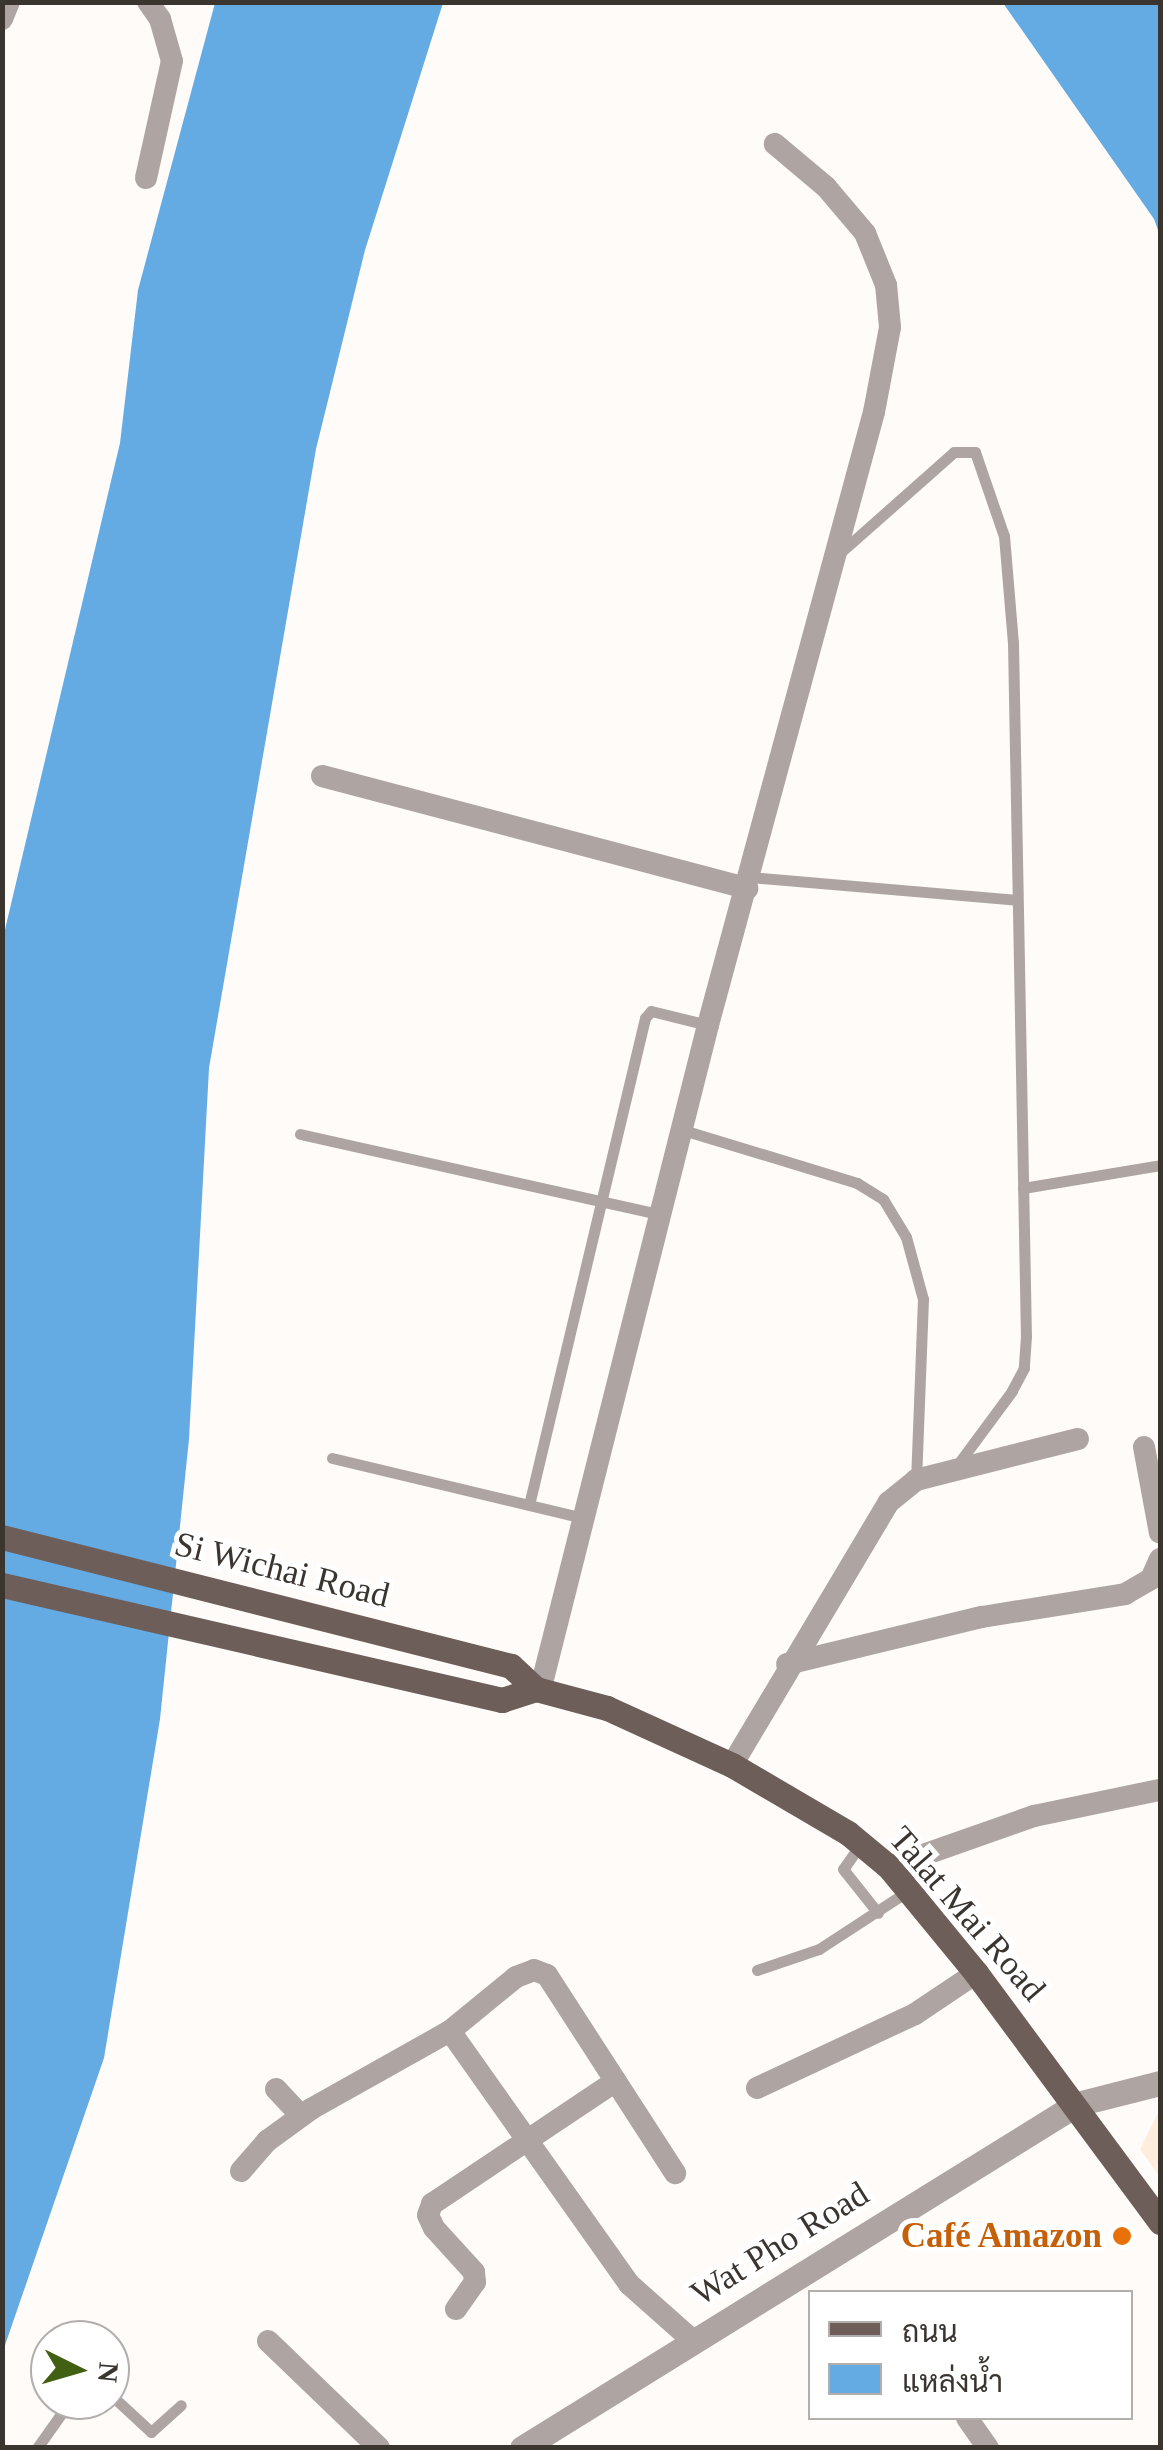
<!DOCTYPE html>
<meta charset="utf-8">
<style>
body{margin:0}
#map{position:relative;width:1163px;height:2450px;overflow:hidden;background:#fefbf8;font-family:"Times New Roman",Sarabun,serif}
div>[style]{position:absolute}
.built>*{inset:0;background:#feecdd}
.water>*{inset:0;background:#64abe4}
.service>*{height:11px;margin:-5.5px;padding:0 5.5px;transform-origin:5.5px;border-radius:5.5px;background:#aea4a2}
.minor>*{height:22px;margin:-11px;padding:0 11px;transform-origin:11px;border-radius:11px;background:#aea4a2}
.tertiary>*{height:25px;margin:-12.5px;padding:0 12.5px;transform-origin:12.5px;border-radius:12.5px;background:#aea4a2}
.primary>*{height:25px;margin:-12.5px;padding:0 12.5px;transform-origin:12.5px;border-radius:12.5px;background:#6d5e59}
.dots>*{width:28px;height:28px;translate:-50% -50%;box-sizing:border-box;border:5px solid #fff;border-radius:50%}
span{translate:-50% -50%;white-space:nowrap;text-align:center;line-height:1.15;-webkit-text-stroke:10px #fff;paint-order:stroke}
.street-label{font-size:35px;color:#3b3530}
.food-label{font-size:35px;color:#c56008;font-weight:700}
.right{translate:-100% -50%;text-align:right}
.frame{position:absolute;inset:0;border:5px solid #3b3530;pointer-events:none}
.legend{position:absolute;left:808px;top:2290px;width:325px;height:130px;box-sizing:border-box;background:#fff;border:2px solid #b1aeac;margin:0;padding:12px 18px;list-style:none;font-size:30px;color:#3b3530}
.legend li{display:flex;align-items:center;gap:20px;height:50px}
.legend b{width:50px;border:2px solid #b1aeac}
.north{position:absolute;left:30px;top:2320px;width:100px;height:100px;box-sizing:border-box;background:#fff;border:2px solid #b1aeac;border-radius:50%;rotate:95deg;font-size:28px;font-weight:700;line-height:40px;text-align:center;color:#3b3530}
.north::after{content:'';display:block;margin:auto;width:35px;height:45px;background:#426013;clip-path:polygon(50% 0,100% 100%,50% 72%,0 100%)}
</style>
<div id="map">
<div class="built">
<i style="clip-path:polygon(1159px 2111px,1160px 2111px,1160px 2177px,1140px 2149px)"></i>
</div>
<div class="water">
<i style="clip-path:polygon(215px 3px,443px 3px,365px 250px,316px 449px,209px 1068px,189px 1439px,160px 1719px,104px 2058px,3px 2351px,3px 938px,120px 443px,138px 290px)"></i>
<i style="clip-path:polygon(1003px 3px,1160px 3px,1160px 236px,1154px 219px)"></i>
</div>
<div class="service">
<i style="left:841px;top:552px;width:151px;rotate:-41.5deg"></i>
<i style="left:954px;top:452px;width:21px"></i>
<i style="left:975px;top:452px;width:89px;rotate:71deg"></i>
<i style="left:1004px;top:536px;width:107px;rotate:85.2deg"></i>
<i style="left:1013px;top:643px;width:693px;rotate:88.93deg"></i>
<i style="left:1026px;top:1336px;width:32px;rotate:94deg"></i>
<i style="left:1024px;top:1368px;width:26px;rotate:118deg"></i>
<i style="left:1012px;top:1391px;width:96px;rotate:126.5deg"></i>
<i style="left:750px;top:877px;width:268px;rotate:4.9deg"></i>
<i style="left:683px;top:1130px;width:182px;rotate:16.9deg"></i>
<i style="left:857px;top:1183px;width:31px;rotate:32deg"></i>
<i style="left:883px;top:1199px;width:44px;rotate:58.8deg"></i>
<i style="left:906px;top:1237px;width:64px;rotate:74.7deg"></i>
<i style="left:923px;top:1299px;width:181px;rotate:92.2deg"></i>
<i style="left:300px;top:1134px;width:370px;rotate:12.6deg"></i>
<i style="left:1023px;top:1188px;width:139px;rotate:-9.5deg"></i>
<i style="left:332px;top:1458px;width:258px;rotate:13.4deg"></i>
<i style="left:529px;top:1505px;width:501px;rotate:-76.6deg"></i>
<i style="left:645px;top:1018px;width:9px;rotate:-49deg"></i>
<i style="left:651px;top:1011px;width:59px;rotate:13.8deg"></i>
<i style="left:860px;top:1845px;width:29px;rotate:125deg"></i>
<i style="left:843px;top:1869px;width:56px;rotate:51.5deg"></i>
<i style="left:757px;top:1970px;width:65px;rotate:-18.7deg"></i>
<i style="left:819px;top:1949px;width:106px;rotate:-33.1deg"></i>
<i style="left:110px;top:2394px;width:56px;rotate:42.8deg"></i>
<i style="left:151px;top:2432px;width:40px;rotate:-42deg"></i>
<i style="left:37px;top:2448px;width:59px;rotate:-54.7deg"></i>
</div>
<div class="minor">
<i style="left:2px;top:19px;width:18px;rotate:-68deg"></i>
<i style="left:146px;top:178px;width:120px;rotate:-77.5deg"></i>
<i style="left:172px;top:61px;width:44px;rotate:-105.9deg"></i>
<i style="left:160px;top:19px;width:21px;rotate:-125deg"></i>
<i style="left:322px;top:776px;width:440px;rotate:14.8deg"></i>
<i style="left:1144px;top:1447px;width:87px;rotate:79.5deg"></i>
<i style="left:787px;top:1664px;width:201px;rotate:-13.6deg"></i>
<i style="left:982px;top:1617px;width:145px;rotate:-9.1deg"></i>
<i style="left:1125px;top:1594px;width:30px;rotate:-30deg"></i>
<i style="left:1151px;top:1579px;width:22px;rotate:-66deg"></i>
<i style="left:540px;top:1691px;width:687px;rotate:-75.84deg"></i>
<i style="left:708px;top:1025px;width:635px;rotate:-74.85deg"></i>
<i style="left:874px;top:412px;width:86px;rotate:-79.3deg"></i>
<i style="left:890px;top:327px;width:42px;rotate:-95.4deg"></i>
<i style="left:886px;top:285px;width:56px;rotate:-112deg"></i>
<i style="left:865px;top:233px;width:60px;rotate:-130.3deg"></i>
<i style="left:826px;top:187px;width:67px;rotate:-139.9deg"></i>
<i style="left:732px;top:1765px;width:306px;rotate:-59.2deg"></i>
<i style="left:889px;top:1502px;width:35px;rotate:-39deg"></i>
<i style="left:916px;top:1480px;width:167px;rotate:-14.2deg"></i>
<i style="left:889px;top:1867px;width:154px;rotate:-19.4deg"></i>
<i style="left:1034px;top:1816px;width:129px;rotate:-11.7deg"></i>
<i style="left:450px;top:2031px;width:310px;rotate:54.7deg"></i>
<i style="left:629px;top:2284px;width:84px;rotate:41.6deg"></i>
<i style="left:757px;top:2088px;width:174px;rotate:-25.1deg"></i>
<i style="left:915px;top:2014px;width:73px;rotate:-33.9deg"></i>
<i style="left:276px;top:2089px;width:37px;rotate:47deg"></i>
<i style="left:241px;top:2171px;width:40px;rotate:-49deg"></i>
<i style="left:267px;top:2141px;width:54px;rotate:-36deg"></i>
<i style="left:311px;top:2109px;width:159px;rotate:-29.3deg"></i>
<i style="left:450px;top:2031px;width:85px;rotate:-39.3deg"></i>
<i style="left:516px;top:1977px;width:19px;rotate:-21deg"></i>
<i style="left:534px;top:1970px;width:14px;rotate:21deg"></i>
<i style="left:547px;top:1975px;width:236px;rotate:57.1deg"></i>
<i style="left:456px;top:2309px;width:33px;rotate:-55deg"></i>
<i style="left:475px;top:2282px;width:10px;rotate:-96deg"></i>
<i style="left:474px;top:2272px;width:59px;rotate:-132.3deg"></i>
<i style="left:434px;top:2228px;width:14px;rotate:-115deg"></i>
<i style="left:428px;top:2215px;width:12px;rotate:-70deg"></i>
<i style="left:432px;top:2204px;width:221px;rotate:-33.8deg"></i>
<i style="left:268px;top:2341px;width:154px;rotate:43.9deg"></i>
<i style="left:967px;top:2418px;width:37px;rotate:55deg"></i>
</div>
<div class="tertiary">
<i style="left:522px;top:2448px;width:653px;rotate:-31.79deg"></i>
<i style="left:1077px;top:2104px;width:86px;rotate:-14.2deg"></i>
</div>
<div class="primary">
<i style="left:2px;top:1537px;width:525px;rotate:14.22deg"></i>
<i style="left:511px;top:1666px;width:34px;rotate:43deg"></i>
<i style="left:536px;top:1689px;width:73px;rotate:15deg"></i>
<i style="left:607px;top:1708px;width:137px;rotate:24.5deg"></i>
<i style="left:732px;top:1765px;width:134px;rotate:30.4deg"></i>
<i style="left:848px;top:1833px;width:53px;rotate:39.7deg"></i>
<i style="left:889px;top:1867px;width:137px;rotate:50.6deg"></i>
<i style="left:976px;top:1973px;width:310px;rotate:53.5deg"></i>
<i style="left:2px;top:1585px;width:513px;rotate:12.95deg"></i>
<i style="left:502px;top:1700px;width:36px;rotate:-18deg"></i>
</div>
<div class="dots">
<i style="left:1122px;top:2236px;background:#e8710a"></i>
</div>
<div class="street-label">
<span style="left:282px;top:1570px;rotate:14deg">Si Wichai Road</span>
<span style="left:967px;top:1914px;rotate:49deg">Talat Mai Road</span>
<span style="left:780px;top:2244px;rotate:-32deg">Wat Pho Road</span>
</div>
<div class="food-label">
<span class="right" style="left:1102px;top:2236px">Café Amazon</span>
</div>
<div class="frame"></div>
<ul class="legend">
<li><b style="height:12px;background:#6d5e59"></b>ถนน</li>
<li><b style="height:28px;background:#64abe4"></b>แหล่งน้ำ</li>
</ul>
<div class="north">N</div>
</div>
